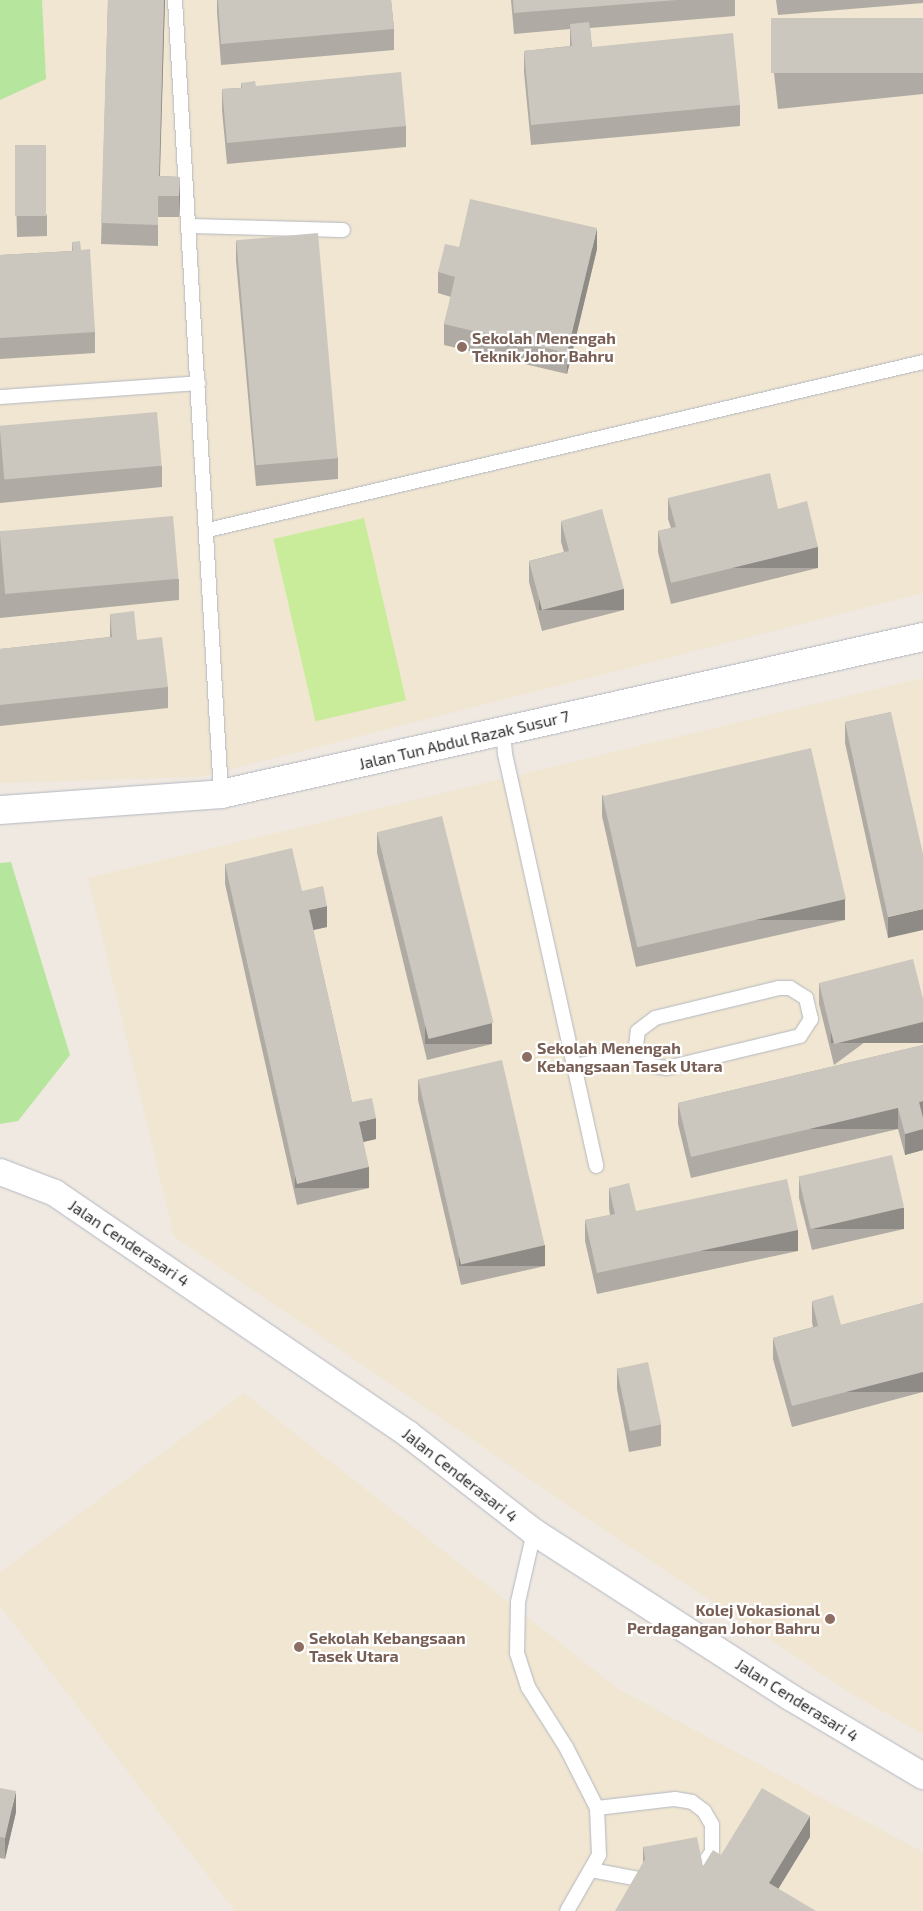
<!DOCTYPE html>
<style>
body{margin:0}
#map{position:relative;width:923px;height:1911px;overflow:hidden;background:#efe9e1;font-family:"Exo 2",sans-serif}
div>[style]{position:absolute}
.education>*{inset:0;background:#f0e6d1}
.green>*{inset:0;background:#b6e59e}
.pitch>*{inset:0;background:#c9ec9a;transform-origin:0 0}
.roads{filter:drop-shadow(0 0 1px #b4b7c1) drop-shadow(0 0 1px #b4b7c1)}
.lane>*{height:14px;margin:-7px;padding:0 7px;transform-origin:7px;border-radius:7px;background:#fff}
.street>*{height:26px;margin:-13px;padding:0 13px;transform-origin:13px;border-radius:13px;background:#fff}
.secondary>*{height:28px;margin:-14px;padding:0 14px;transform-origin:14px;border-radius:14px;background:#fff}
.wall>*{inset:0;background:#afaba4}
.shaded-wall>*{inset:0;background:#8e8b86;transform-origin:0 0}
.building>*{inset:0;background:#cbc7bf;transform-origin:0 0}
.dots>*{width:14px;height:14px;translate:-50% -50%;box-sizing:border-box;border:2px solid #fff;border-radius:50%}
span{translate:-50% -50%;white-space:nowrap;text-align:center;line-height:1.15;-webkit-text-stroke:4.5px #fff;paint-order:stroke}
.education-label{font-size:16px;color:#785e54;font-weight:700}
.left{translate:0 -50%;text-align:left}
.right{translate:-100% -50%;text-align:right}
.street-label{font-size:16px;color:#2e2e2e}
</style>
<div id="map">
<div class="education">
<i style="clip-path:polygon(42px 0,923px 0,923px 593px,199px 777px,0 783px,0 100px,46px 79px)"></i>
<i style="clip-path:polygon(923px 678px,923px 1734px,857px 1697px,619px 1540px,174px 1236px,88px 878px)"></i>
<i style="clip-path:polygon(244px 1393px,618px 1689px,923px 1852px,923px 1911px,235px 1911px,0 1606px,0 1572px)"></i>
</div>
<div class="green">
<i style="clip-path:polygon(0 0,42px 0,46px 79px,0 100px)"></i>
<i style="clip-path:polygon(11px 862px,70px 1055px,18px 1121px,0 1124px,0 863px)"></i>
</div>
<div class="pitch">
<i style="left:364px;top:518px;width:187px;height:93px;rotate:77deg"></i>
</div>
<div class="roads">
<div class="lane">
<i style="left:175px;top:0;width:795px;rotate:86.68deg"></i>
<i style="left:189px;top:226px;width:154px;rotate:1.5deg"></i>
<i style="left:0;top:397px;width:199px;rotate:-4deg"></i>
<i style="left:208px;top:530px;width:734px;rotate:-13.22deg"></i>
<i style="left:503px;top:731px;width:23px;rotate:85deg"></i>
<i style="left:505px;top:754px;width:422px;rotate:77.5deg"></i>
<i style="left:779px;top:988px;width:11px"></i>
<i style="left:790px;top:988px;width:19px;rotate:32deg"></i>
<i style="left:806px;top:998px;width:22px;rotate:77deg"></i>
<i style="left:811px;top:1019px;width:20px;rotate:123deg"></i>
<i style="left:800px;top:1036px;width:137px;rotate:166.5deg"></i>
<i style="left:667px;top:1068px;width:15px;rotate:-172deg"></i>
<i style="left:652px;top:1066px;width:21px;rotate:-145deg"></i>
<i style="left:635px;top:1054px;width:23px;rotate:-83deg"></i>
<i style="left:638px;top:1031px;width:21px;rotate:-37deg"></i>
<i style="left:655px;top:1018px;width:128px;rotate:-13.6deg"></i>
<i style="left:574px;top:1066px;width:62px;rotate:-11.1deg"></i>
<i style="left:534px;top:1532px;width:72px;rotate:102.9deg"></i>
<i style="left:518px;top:1602px;width:51px;rotate:91.1deg"></i>
<i style="left:517px;top:1653px;width:36px;rotate:72deg"></i>
<i style="left:528px;top:1687px;width:71px;rotate:57.7deg"></i>
<i style="left:566px;top:1747px;width:68px;rotate:63.1deg"></i>
<i style="left:597px;top:1808px;width:47px;rotate:87.6deg"></i>
<i style="left:599px;top:1855px;width:64px;rotate:119.7deg"></i>
<i style="left:597px;top:1808px;width:79px;rotate:-6.6deg"></i>
<i style="left:675px;top:1799px;width:17px;rotate:10deg"></i>
<i style="left:692px;top:1802px;width:15px;rotate:37deg"></i>
<i style="left:704px;top:1811px;width:16px;rotate:60deg"></i>
<i style="left:712px;top:1825px;width:27px;rotate:90deg"></i>
<i style="left:712px;top:1852px;width:21px;rotate:125deg"></i>
<i style="left:591px;top:1870px;width:55px;rotate:10.5deg"></i>
</div>
<div class="street">
<i style="left:0;top:1172px;width:59px;rotate:20.9deg"></i>
<i style="left:55px;top:1193px;width:427px;rotate:34.3deg"></i>
<i style="left:408px;top:1434px;width:160px;rotate:37.9deg"></i>
<i style="left:534px;top:1532px;width:305px;rotate:32.8deg"></i>
<i style="left:790px;top:1697px;width:155px;rotate:30.7deg"></i>
</div>
<div class="secondary">
<i style="left:0;top:810px;width:222px;rotate:-4.1deg"></i>
<i style="left:221px;top:794px;width:719px;rotate:-12.61deg"></i>
</div>
</div>
<div class="wall">
<i style="clip-path:polygon(108px 0,165px 0,160px 176px,180px 177px,180px 198px,179px 217px,158px 217px,158px 246px,101px 244px)"></i>
<i style="clip-path:polygon(217px 0,391px 0,394px 29px,394px 50px,221px 65px,217px 12px)"></i>
<i style="clip-path:polygon(511px 0,735px 0,735px 16px,590px 28px,592px 47px,740px 105px,740px 126px,531px 145px,524px 72px,524px 51px,570px 46px,570px 29px,514px 34px)"></i>
<i style="clip-path:polygon(776px 0,923px 0,923px 3px,778px 15px)"></i>
<i style="clip-path:polygon(923px 18px,923px 94px,778px 109px,772px 55px,772px 34px)"></i>
<i style="clip-path:polygon(241px 83px,406px 126px,406px 147px,227px 164px,222px 110px,222px 89px,241px 88px)"></i>
<i style="clip-path:polygon(15px 145px,47px 216px,47px 236px,17px 237px)"></i>
<i style="clip-path:polygon(236px 240px,338px 458px,338px 479px,256px 486px,236px 261px)"></i>
<i style="clip-path:polygon(72px 242px,81px 250px,95px 332px,95px 353px,0 359px,0 255px,72px 251px)"></i>
<i style="clip-path:polygon(459px 247px,597px 249px,567px 374px,444px 345px,444px 324px,451px 297px,438px 293px,438px 272px)"></i>
<i style="clip-path:polygon(0 427px,162px 466px,162px 487px,0 503px)"></i>
<i style="clip-path:polygon(668px 498px,778px 509px,818px 568px,671px 604px,658px 552px,658px 531px,671px 528px,668px 519px)"></i>
<i style="clip-path:polygon(561px 521px,624px 610px,542px 631px,529px 582px,529px 561px,564px 552px,561px 542px)"></i>
<i style="clip-path:polygon(0 531px,179px 579px,179px 600px,0 618px)"></i>
<i style="clip-path:polygon(110px 614px,137px 640px,168px 687px,168px 708px,0 726px,0 649px,110px 637px)"></i>
<i style="clip-path:polygon(891px 712px,888px 938px,845px 743px,845px 722px)"></i>
<i style="clip-path:polygon(602px 795px,845px 920px,636px 967px,602px 816px)"></i>
<i style="clip-path:polygon(377px 832px,492px 1044px,427px 1060px,377px 853px)"></i>
<i style="clip-path:polygon(225px 864px,302px 891px,327px 927px,313px 930px,352px 1102px,376px 1139px,363px 1142px,369px 1188px,297px 1205px,225px 884px)"></i>
<i style="clip-path:polygon(819px 983px,923px 999px,834px 1065px,819px 1004px)"></i>
<i style="clip-path:polygon(923px 1045px,923px 1150px,905px 1155px,898px 1129px,691px 1178px,678px 1124px,678px 1103px)"></i>
<i style="clip-path:polygon(418px 1079px,545px 1266px,461px 1285px,418px 1100px)"></i>
<i style="clip-path:polygon(799px 1177px,904px 1229px,812px 1250px,799px 1198px)"></i>
<i style="clip-path:polygon(609px 1188px,636px 1211px,798px 1251px,597px 1294px,585px 1241px,585px 1220px,610px 1215px,609px 1208px)"></i>
<i style="clip-path:polygon(812px 1301px,841px 1325px,923px 1303px,923px 1392px,792px 1427px,773px 1359px,773px 1338px,813px 1327px,812px 1322px)"></i>
<i style="clip-path:polygon(617px 1368px,661px 1425px,661px 1446px,629px 1452px,617px 1389px)"></i>
<i style="clip-path:polygon(0 1788px,16px 1812px,5px 1859px,0 1858px)"></i>
<i style="clip-path:polygon(810px 1837px,778px 1889px,643px 1864px,643px 1847px,703px 1866px,721px 1855px)"></i>
</div>
<div class="shaded-wall">
<i style="clip-path:polygon(164px 0,165px 0,159px 197px,159px 176px)"></i>
<i style="clip-path:polygon(180px 177px,180px 198px,179px 217px,179px 196px)"></i>
<i style="clip-path:polygon(597px 228px,597px 249px,567px 374px,567px 353px)"></i>
<i style="left:818px;top:547px;width:21px;height:151px;rotate:90deg"></i>
<i style="left:624px;top:589px;width:21px;height:85px;rotate:90deg"></i>
<i style="left:845px;top:899px;width:21px;height:214px;rotate:90deg"></i>
<i style="clip-path:polygon(327px 906px,327px 927px,309px 931px,309px 910px)"></i>
<i style="clip-path:polygon(923px 909px,923px 930px,888px 938px,888px 917px)"></i>
<i style="left:923px;top:1022px;width:21px;height:92px;rotate:90deg"></i>
<i style="left:492px;top:1023px;width:21px;height:67px;rotate:90deg"></i>
<i style="clip-path:polygon(923px 1101px,923px 1122px,919px 1102px)"></i>
<i style="left:898px;top:1108px;width:21px;height:213px;rotate:90deg"></i>
<i style="clip-path:polygon(376px 1118px,376px 1139px,359px 1143px,359px 1122px)"></i>
<i style="clip-path:polygon(923px 1129px,923px 1150px,905px 1155px,905px 1134px)"></i>
<i style="left:369px;top:1167px;width:21px;height:74px;rotate:90deg"></i>
<i style="left:904px;top:1208px;width:21px;height:94px;rotate:90deg"></i>
<i style="left:798px;top:1230px;width:21px;height:206px;rotate:90deg"></i>
<i style="left:545px;top:1245px;width:21px;height:86px;rotate:90deg"></i>
<i style="left:923px;top:1372px;width:20px;height:135px;rotate:90deg"></i>
<i style="clip-path:polygon(16px 1791px,16px 1812px,5px 1859px,5px 1838px)"></i>
<i style="clip-path:polygon(810px 1816px,810px 1837px,769px 1904px,769px 1883px)"></i>
</div>
<div class="building">
<i style="clip-path:polygon(108px 0,164px 0,159px 176px,180px 177px,179px 196px,158px 196px,158px 225px,101px 223px)"></i>
<i style="clip-path:polygon(218px 0,391px 0,394px 29px,221px 44px)"></i>
<i style="clip-path:polygon(513px 0,677px 0,514px 13px)"></i>
<i style="left:923px;top:18px;width:55px;height:152px;rotate:90deg"></i>
<i style="clip-path:polygon(589px 22px,592px 47px,733px 33px,740px 105px,531px 125px,524px 51px,572px 46px,570px 24px)"></i>
<i style="clip-path:polygon(401px 72px,406px 126px,227px 143px,222px 89px,242px 88px,241px 83px,255px 81px,256px 86px)"></i>
<i style="left:15px;top:145px;width:31px;height:71px"></i>
<i style="clip-path:polygon(470px 199px,597px 228px,567px 353px,444px 324px,455px 277px,438px 272px,445px 244px,459px 247px)"></i>
<i style="left:318px;top:233px;width:226px;height:82px;rotate:85deg"></i>
<i style="clip-path:polygon(80px 241px,81px 250px,90px 249px,95px 332px,0 338px,0 255px,73px 251px,72px 242px)"></i>
<i style="left:157px;top:412px;width:54px;height:158px;rotate:85deg"></i>
<i style="clip-path:polygon(770px 473px,778px 509px,807px 501px,818px 547px,671px 583px,658px 531px,676px 527px,668px 498px)"></i>
<i style="clip-path:polygon(602px 509px,624px 589px,542px 610px,529px 561px,569px 551px,561px 521px)"></i>
<i style="left:173px;top:516px;width:63px;height:174px;rotate:85deg"></i>
<i style="clip-path:polygon(134px 611px,137px 640px,162px 637px,168px 687px,0 705px,0 649px,112px 637px,110px 614px)"></i>
<i style="clip-path:polygon(891px 712px,923px 854px,923px 909px,888px 917px,845px 722px)"></i>
<i style="left:811px;top:748px;width:155px;height:214px;rotate:77deg"></i>
<i style="left:442px;top:816px;width:213px;height:67px;rotate:76deg"></i>
<i style="clip-path:polygon(292px 848px,302px 891px,323px 886px,327px 906px,309px 910px,352px 1102px,372px 1098px,376px 1118px,359px 1122px,369px 1167px,297px 1184px,225px 864px)"></i>
<i style="clip-path:polygon(913px 959px,923px 999px,923px 1022px,834px 1044px,819px 983px)"></i>
<i style="clip-path:polygon(923px 1045px,923px 1101px,919px 1102px,923px 1118px,923px 1129px,905px 1134px,898px 1108px,691px 1157px,678px 1103px)"></i>
<i style="left:502px;top:1060px;width:190px;height:86px;rotate:77deg"></i>
<i style="left:892px;top:1155px;width:54px;height:96px;rotate:77deg"></i>
<i style="clip-path:polygon(787px 1179px,798px 1230px,597px 1273px,585px 1220px,615px 1214px,609px 1188px,629px 1183px,636px 1211px)"></i>
<i style="clip-path:polygon(833px 1295px,841px 1325px,923px 1303px,923px 1372px,792px 1406px,773px 1338px,818px 1326px,812px 1301px)"></i>
<i style="left:648px;top:1362px;width:64px;height:32px;rotate:78deg"></i>
<i style="clip-path:polygon(0 1788px,16px 1791px,5px 1838px,0 1837px)"></i>
<i style="clip-path:polygon(762px 1788px,810px 1816px,769px 1883px,816px 1911px,615px 1911px,645px 1859px,643px 1847px,697px 1837px,703px 1866px,713px 1850px,721px 1855px)"></i>
</div>
<div class="dots">
<i style="left:462px;top:347px;background:#8d6e63"></i>
<i style="left:527px;top:1057px;background:#8d6e63"></i>
<i style="left:830px;top:1619px;background:#8d6e63"></i>
<i style="left:299px;top:1647px;background:#8d6e63"></i>
</div>
<div class="education-label">
<span class="left" style="left:472px;top:347px">Sekolah Menengah<br>Teknik Johor Bahru</span>
<span class="left" style="left:537px;top:1057px">Sekolah Menengah<br>Kebangsaan Tasek Utara</span>
<span class="right" style="left:820px;top:1619px">Kolej Vokasional<br>Perdagangan Johor Bahru</span>
<span class="left" style="left:309px;top:1647px">Sekolah Kebangsaan<br>Tasek Utara</span>
</div>
<div class="street-label">
<span style="left:464px;top:740px;rotate:-13deg">Jalan Tun Abdul Razak Susur 7</span>
<span style="left:129px;top:1243px;rotate:34deg">Jalan Cenderasari 4</span>
<span style="left:460px;top:1475px;rotate:38deg">Jalan Cenderasari 4</span>
<span style="left:797px;top:1700px;rotate:32deg">Jalan Cenderasari 4</span>
</div>
</div>
